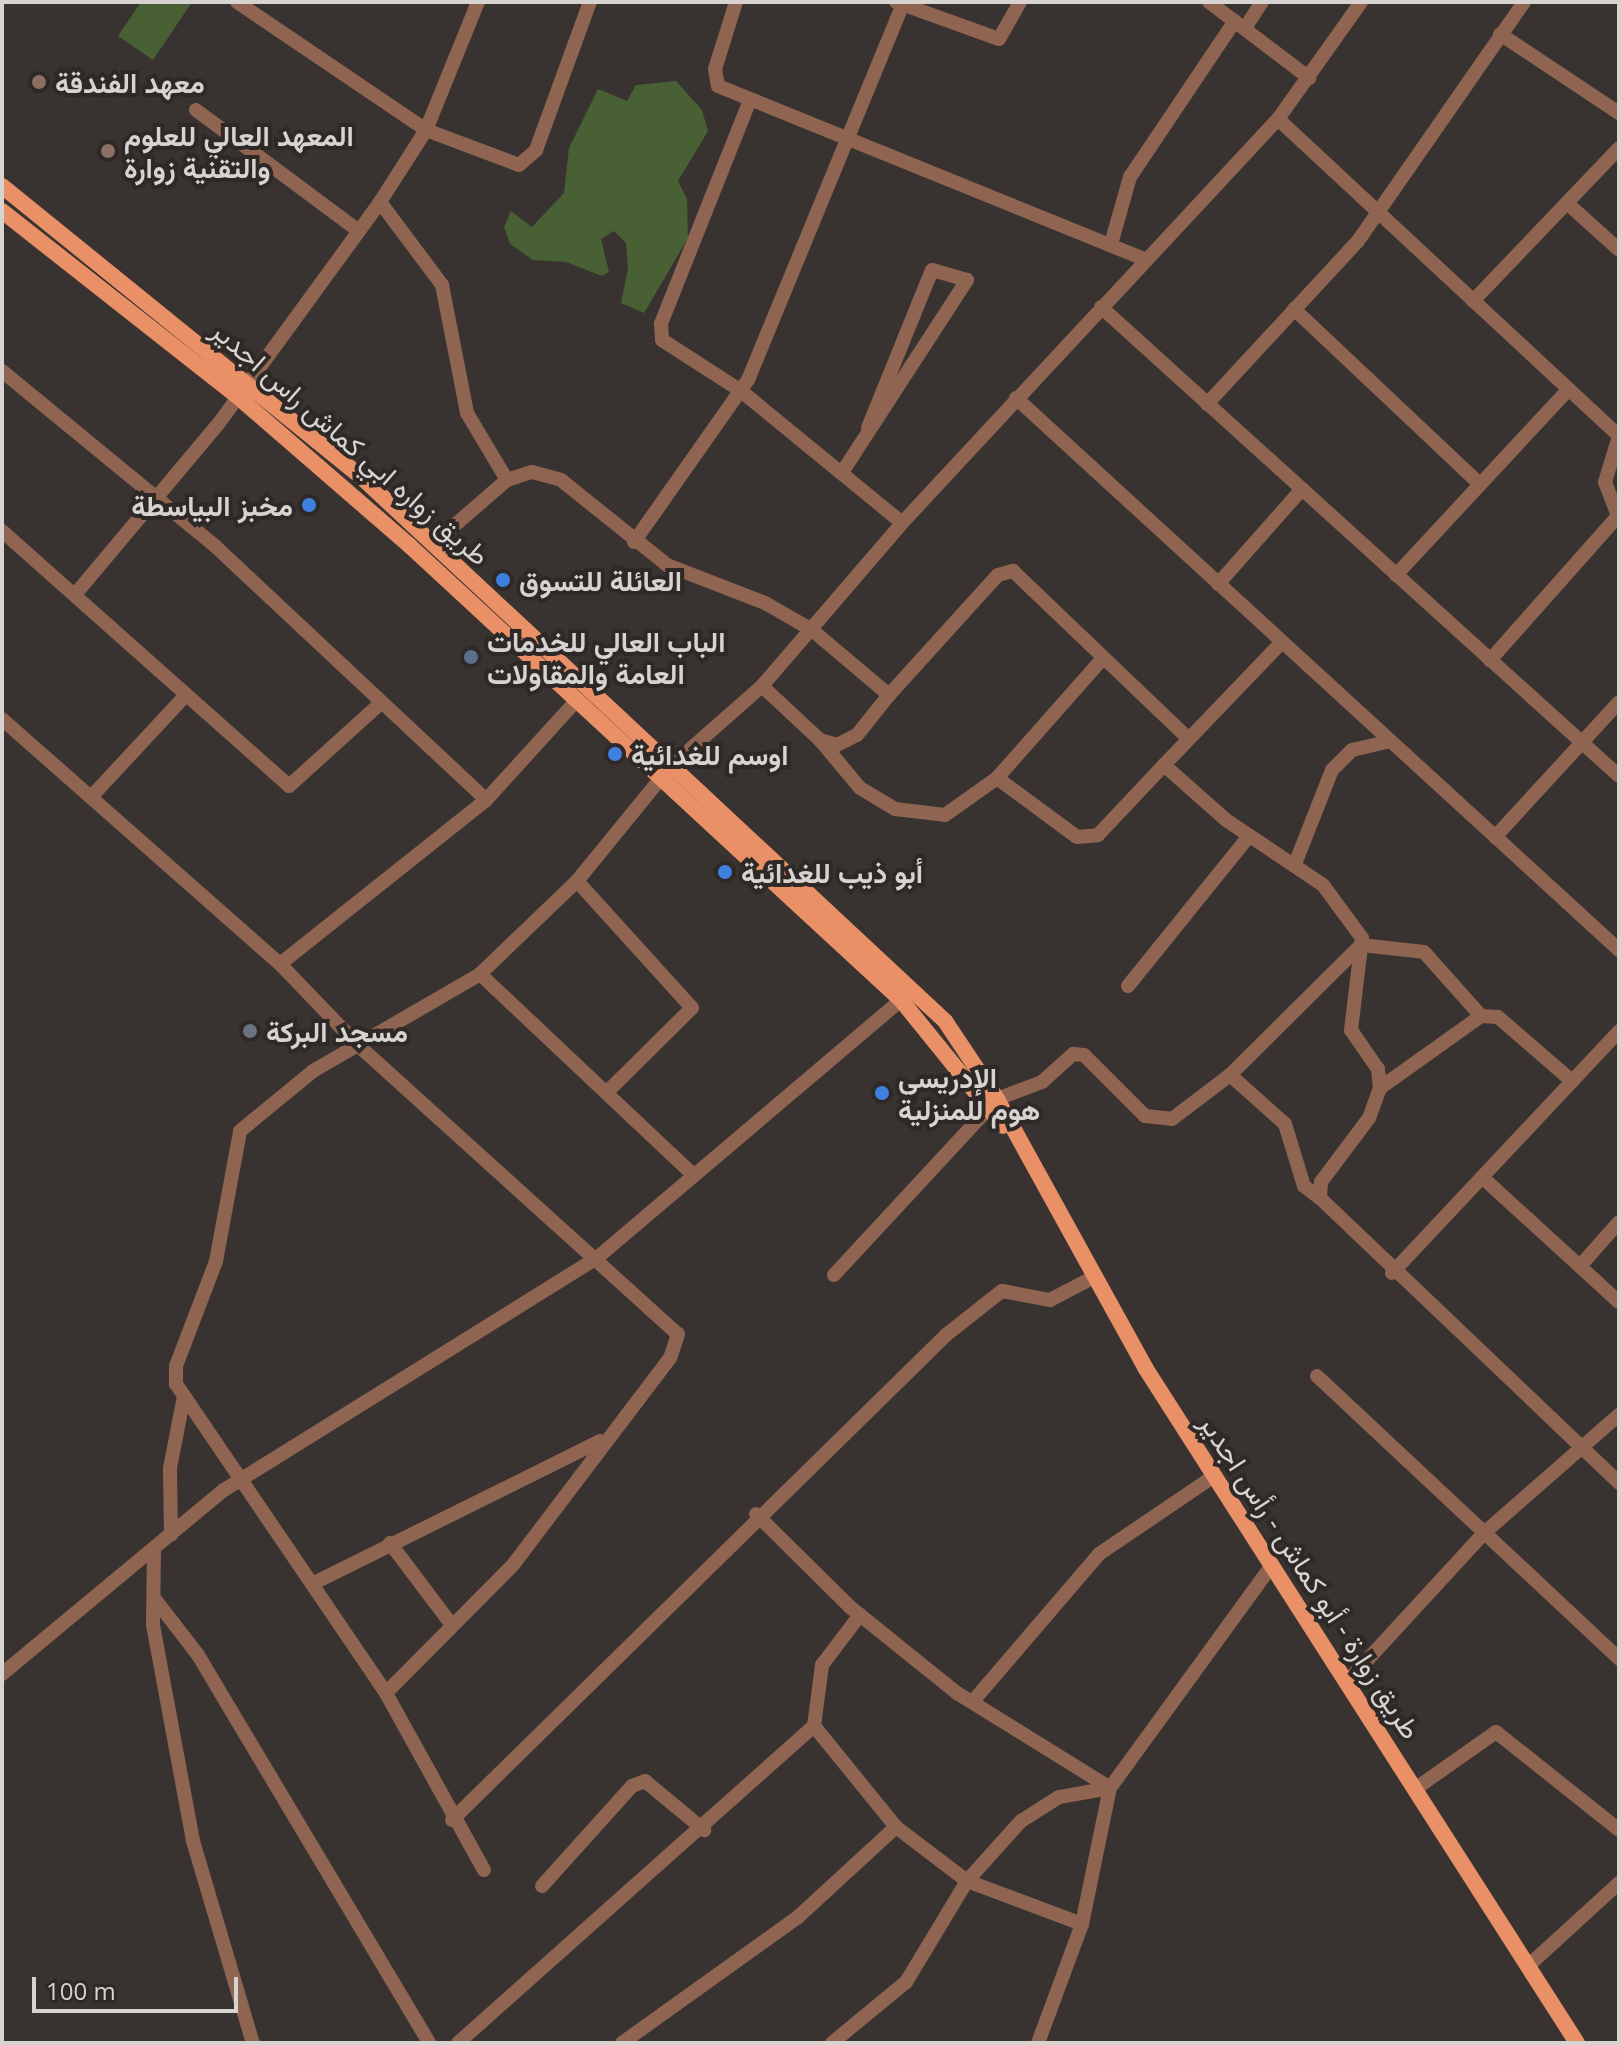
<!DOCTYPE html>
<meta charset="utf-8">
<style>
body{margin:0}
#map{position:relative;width:1621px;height:2045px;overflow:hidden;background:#383331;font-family:"Open Sans",Vazirmatn,sans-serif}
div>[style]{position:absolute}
.green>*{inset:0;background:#496034}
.minor>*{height:14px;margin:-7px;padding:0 7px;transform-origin:7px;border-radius:7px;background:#8f6450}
.major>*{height:16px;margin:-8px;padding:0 8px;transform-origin:8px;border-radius:8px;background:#e99066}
.dots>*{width:22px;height:22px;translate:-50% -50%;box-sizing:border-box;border:4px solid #2e2927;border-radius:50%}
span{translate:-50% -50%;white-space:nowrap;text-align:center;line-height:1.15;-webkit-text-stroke:8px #2e2927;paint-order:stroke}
.poi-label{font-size:28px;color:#d6d3d1;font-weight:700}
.left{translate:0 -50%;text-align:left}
.right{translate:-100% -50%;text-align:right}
.street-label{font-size:28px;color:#d6d3d1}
.frame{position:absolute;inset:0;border:4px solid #d6d3d1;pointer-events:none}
.scale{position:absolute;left:32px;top:1977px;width:206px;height:36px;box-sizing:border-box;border:4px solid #d6d3d1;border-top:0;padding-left:10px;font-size:24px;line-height:28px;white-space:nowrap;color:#d6d3d1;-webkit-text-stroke:6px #2e2927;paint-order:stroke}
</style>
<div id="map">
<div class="green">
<i style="clip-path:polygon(141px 2px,192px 2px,153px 60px,118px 36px)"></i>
<i style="clip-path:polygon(676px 81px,702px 110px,708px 131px,678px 181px,687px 199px,688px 238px,644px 313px,621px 303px,628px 268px,626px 243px,614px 231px,601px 239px,609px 272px,602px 276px,566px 262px,533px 260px,510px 244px,504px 227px,511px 211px,532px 227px,564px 193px,569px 148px,598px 89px,627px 101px,636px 85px)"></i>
</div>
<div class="minor">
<i style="left:237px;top:2px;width:228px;rotate:34.1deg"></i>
<i style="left:426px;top:130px;width:99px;rotate:20.6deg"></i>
<i style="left:519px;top:165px;width:23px;rotate:-41deg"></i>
<i style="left:536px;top:150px;width:158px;rotate:-70deg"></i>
<i style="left:736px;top:2px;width:70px;rotate:107.4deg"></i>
<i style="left:715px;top:69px;width:17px;rotate:80deg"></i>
<i style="left:718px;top:86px;width:462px;rotate:22.1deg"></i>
<i style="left:896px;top:2px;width:109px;rotate:19.8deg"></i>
<i style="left:999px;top:39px;width:43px;rotate:-60.4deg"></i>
<i style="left:1209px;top:2px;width:126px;rotate:37.2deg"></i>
<i style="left:1245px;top:28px;width:31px;rotate:-57deg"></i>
<i style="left:1500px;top:34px;width:143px;rotate:33.6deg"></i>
<i style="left:750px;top:100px;width:241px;rotate:111.7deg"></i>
<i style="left:661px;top:324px;width:16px;rotate:86deg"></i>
<i style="left:662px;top:340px;width:94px;rotate:32.8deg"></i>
<i style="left:741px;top:391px;width:208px;rotate:39.3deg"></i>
<i style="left:196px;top:110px;width:203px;rotate:36.6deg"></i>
<i style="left:1278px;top:119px;width:466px;rotate:42.9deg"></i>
<i style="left:1619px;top:436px;width:48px;rotate:106.9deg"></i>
<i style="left:1605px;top:482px;width:36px;rotate:69deg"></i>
<i style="left:1618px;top:516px;width:193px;rotate:131.6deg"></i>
<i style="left:380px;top:202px;width:104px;rotate:53.2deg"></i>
<i style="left:442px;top:285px;width:130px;rotate:78.9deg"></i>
<i style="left:467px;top:413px;width:78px;rotate:59.2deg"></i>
<i style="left:1567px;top:203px;width:70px;rotate:42.1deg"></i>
<i style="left:1111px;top:244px;width:70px;rotate:-74.2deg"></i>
<i style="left:1130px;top:177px;width:188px;rotate:-56.1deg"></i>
<i style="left:1473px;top:301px;width:211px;rotate:-46.3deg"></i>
<i style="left:1101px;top:307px;width:699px;rotate:42.16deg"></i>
<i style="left:1294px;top:309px;width:255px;rotate:43.3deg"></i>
<i style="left:2px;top:371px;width:276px;rotate:39.4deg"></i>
<i style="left:215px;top:546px;width:371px;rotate:43.1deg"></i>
<i style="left:1016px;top:398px;width:818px;rotate:42.47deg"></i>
<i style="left:1207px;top:404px;width:222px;rotate:-47.2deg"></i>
<i style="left:1358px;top:241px;width:291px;rotate:-55.2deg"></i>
<i style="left:843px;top:471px;width:228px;rotate:-57deg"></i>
<i style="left:967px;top:280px;width:36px;rotate:-164deg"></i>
<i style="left:932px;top:270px;width:170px;rotate:112.1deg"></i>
<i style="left:2px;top:531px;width:384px;rotate:41.6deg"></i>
<i style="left:289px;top:786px;width:124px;rotate:-42.1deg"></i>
<i style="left:634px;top:542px;width:198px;rotate:-54.9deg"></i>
<i style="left:748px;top:380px;width:409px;rotate:-67.6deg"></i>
<i style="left:433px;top:544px;width:98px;rotate:-40.9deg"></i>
<i style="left:507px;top:480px;width:26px;rotate:-18deg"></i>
<i style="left:532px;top:472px;width:30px;rotate:15deg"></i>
<i style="left:561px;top:480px;width:136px;rotate:38.7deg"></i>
<i style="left:667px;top:565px;width:105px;rotate:21.2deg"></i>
<i style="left:765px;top:603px;width:54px;rotate:29.9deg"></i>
<i style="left:812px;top:630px;width:101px;rotate:40.2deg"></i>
<i style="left:889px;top:695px;width:162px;rotate:-47.8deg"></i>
<i style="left:998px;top:575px;width:16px;rotate:-15deg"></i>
<i style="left:1013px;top:571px;width:240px;rotate:43.7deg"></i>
<i style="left:1396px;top:575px;width:253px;rotate:-47.1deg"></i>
<i style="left:1218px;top:584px;width:127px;rotate:-48.5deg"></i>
<i style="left:78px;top:591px;width:219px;rotate:-50deg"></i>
<i style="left:219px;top:423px;width:273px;rotate:-53.9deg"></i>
<i style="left:380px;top:202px;width:85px;rotate:-57.4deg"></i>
<i style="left:426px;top:130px;width:138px;rotate:-67.9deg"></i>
<i style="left:1282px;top:642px;width:170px;rotate:133.8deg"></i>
<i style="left:1164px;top:765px;width:83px;rotate:41.6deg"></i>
<i style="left:1226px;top:820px;width:117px;rotate:33.8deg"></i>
<i style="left:1323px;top:885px;width:66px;rotate:53.7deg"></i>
<i style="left:1362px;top:938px;width:93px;rotate:96.8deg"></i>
<i style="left:1351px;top:1030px;width:47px;rotate:55.3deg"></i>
<i style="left:1378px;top:1069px;width:19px;rotate:84deg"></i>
<i style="left:1380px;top:1088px;width:32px;rotate:110deg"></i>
<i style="left:1369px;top:1118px;width:80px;rotate:126.9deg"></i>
<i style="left:1321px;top:1182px;width:16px;rotate:94deg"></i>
<i style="left:1320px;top:1198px;width:413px;rotate:43.6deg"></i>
<i style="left:762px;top:686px;width:79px;rotate:43deg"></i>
<i style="left:820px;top:740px;width:18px;rotate:16deg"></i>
<i style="left:837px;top:745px;width:22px;rotate:-27deg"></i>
<i style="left:857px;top:735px;width:51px;rotate:-51.3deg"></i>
<i style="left:2px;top:719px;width:371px;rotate:41.4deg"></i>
<i style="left:280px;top:964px;width:115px;rotate:46.1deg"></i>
<i style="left:360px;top:1047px;width:428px;rotate:42.1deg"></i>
<i style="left:678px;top:1334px;width:25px;rotate:108deg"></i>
<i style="left:670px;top:1358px;width:261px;rotate:127.2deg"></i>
<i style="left:512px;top:1566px;width:179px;rotate:134.8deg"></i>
<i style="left:820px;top:740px;width:62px;rotate:50.2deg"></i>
<i style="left:860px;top:788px;width:41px;rotate:31deg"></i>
<i style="left:895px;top:809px;width:50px;rotate:6.8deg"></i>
<i style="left:945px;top:815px;width:64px;rotate:-35.4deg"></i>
<i style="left:997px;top:778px;width:160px;rotate:-48.5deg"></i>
<i style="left:997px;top:778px;width:99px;rotate:36.4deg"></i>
<i style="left:1077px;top:837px;width:21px;rotate:-5deg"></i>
<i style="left:1098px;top:835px;width:96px;rotate:-46.7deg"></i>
<i style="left:92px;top:796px;width:137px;rotate:-47.1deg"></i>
<i style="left:1495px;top:837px;width:183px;rotate:-47.4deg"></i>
<i style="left:1295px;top:864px;width:101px;rotate:-68.5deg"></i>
<i style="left:1332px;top:770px;width:28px;rotate:-45deg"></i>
<i style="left:1352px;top:750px;width:39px;rotate:-13deg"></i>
<i style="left:577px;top:881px;width:171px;rotate:47.8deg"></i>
<i style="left:692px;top:1008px;width:117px;rotate:135.3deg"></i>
<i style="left:1361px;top:945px;width:63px;rotate:6.3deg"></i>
<i style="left:1424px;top:952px;width:86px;rotate:48.3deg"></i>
<i style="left:280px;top:964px;width:263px;rotate:-38.5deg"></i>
<i style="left:486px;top:800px;width:134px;rotate:-47.7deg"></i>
<i style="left:480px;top:974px;width:293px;rotate:43.3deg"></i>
<i style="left:1128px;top:986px;width:193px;rotate:-51.1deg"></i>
<i style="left:1230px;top:1075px;width:74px;rotate:41.7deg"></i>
<i style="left:1285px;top:1124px;width:65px;rotate:73deg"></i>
<i style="left:1304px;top:1186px;width:20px;rotate:37deg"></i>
<i style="left:1380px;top:1088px;width:124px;rotate:-35.5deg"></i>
<i style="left:1481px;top:1016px;width:17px;rotate:3deg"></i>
<i style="left:1498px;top:1017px;width:98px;rotate:40.9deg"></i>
<i style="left:1482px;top:1177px;width:185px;rotate:42.4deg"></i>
<i style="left:1580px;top:1266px;width:59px;rotate:-48.4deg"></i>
<i style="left:1392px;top:1273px;width:332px;rotate:-46.8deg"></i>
<i style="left:834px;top:1275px;width:240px;rotate:-47.2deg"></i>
<i style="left:997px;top:1099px;width:48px;rotate:-20.7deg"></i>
<i style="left:1042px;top:1082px;width:42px;rotate:-42.1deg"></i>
<i style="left:1073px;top:1054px;width:11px;rotate:5deg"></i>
<i style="left:1084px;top:1055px;width:86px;rotate:45deg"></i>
<i style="left:1145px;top:1116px;width:27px;rotate:6deg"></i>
<i style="left:1172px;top:1119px;width:73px;rotate:-37.2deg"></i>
<i style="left:1230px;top:1075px;width:185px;rotate:-44.8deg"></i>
<i style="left:1317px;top:1376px;width:414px;rotate:43.1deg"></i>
<i style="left:756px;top:1514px;width:132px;rotate:44.7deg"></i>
<i style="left:850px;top:1607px;width:137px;rotate:38.8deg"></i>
<i style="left:957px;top:1693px;width:180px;rotate:31.8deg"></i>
<i style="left:1110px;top:1788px;width:52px;rotate:170deg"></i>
<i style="left:1059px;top:1797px;width:45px;rotate:147.7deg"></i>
<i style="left:1021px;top:1821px;width:81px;rotate:132deg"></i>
<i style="left:967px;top:1881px;width:118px;rotate:121.1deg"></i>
<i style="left:906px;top:1982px;width:96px;rotate:140.5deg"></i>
<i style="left:171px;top:1535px;width:67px;rotate:-90.9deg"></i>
<i style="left:170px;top:1468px;width:73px;rotate:-79deg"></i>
<i style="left:390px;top:1543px;width:101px;rotate:53deg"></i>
<i style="left:154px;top:1550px;width:75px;rotate:90.8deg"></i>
<i style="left:153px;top:1625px;width:220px;rotate:79.5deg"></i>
<i style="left:193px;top:1841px;width:211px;rotate:73.5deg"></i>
<i style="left:316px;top:1582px;width:317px;rotate:-26.4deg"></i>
<i style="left:154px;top:1598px;width:72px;rotate:52.3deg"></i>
<i style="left:198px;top:1655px;width:452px;rotate:59.2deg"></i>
<i style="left:2px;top:1674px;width:288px;rotate:-39.7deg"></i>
<i style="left:224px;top:1490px;width:441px;rotate:-31.9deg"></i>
<i style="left:598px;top:1257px;width:397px;rotate:-40.3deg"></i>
<i style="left:1348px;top:1681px;width:201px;rotate:-47.4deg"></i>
<i style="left:1484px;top:1533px;width:179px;rotate:-41.2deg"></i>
<i style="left:974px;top:1700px;width:192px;rotate:-49.4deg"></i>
<i style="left:1099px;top:1554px;width:139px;rotate:-34.1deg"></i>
<i style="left:814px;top:1726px;width:62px;rotate:-82.5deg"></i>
<i style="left:822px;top:1665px;width:63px;rotate:-52.8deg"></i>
<i style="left:1415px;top:1789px;width:99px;rotate:-35.1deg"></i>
<i style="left:1496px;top:1732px;width:157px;rotate:38.5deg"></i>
<i style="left:452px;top:1820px;width:692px;rotate:-44.47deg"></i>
<i style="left:946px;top:1335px;width:71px;rotate:-38.2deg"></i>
<i style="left:1002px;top:1291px;width:49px;rotate:10.6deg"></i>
<i style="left:1050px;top:1300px;width:47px;rotate:-27.6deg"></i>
<i style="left:484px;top:1870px;width:202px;rotate:-119deg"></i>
<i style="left:386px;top:1693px;width:374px;rotate:-124.2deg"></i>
<i style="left:176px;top:1384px;width:18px;rotate:-90deg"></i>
<i style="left:176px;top:1366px;width:112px;rotate:-69.1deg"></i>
<i style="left:216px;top:1261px;width:132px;rotate:-79.5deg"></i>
<i style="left:240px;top:1131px;width:94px;rotate:-39.4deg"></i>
<i style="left:313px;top:1071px;width:193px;rotate:-30.1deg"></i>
<i style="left:480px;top:974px;width:134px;rotate:-43.8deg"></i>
<i style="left:577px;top:881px;width:147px;rotate:-50.8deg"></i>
<i style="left:670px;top:767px;width:123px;rotate:-41.4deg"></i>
<i style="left:762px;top:686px;width:215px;rotate:-49.3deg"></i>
<i style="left:902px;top:523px;width:552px;rotate:-47.06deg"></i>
<i style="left:1278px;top:119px;width:143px;rotate:-54.6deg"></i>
<i style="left:542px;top:1886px;width:135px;rotate:-48deg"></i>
<i style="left:632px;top:1786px;width:14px;rotate:-21deg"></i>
<i style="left:645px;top:1781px;width:77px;rotate:39.7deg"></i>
<i style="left:1528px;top:1966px;width:123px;rotate:-42.4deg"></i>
<i style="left:458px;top:2043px;width:477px;rotate:-41.7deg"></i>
<i style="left:814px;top:1726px;width:130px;rotate:50.9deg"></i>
<i style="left:896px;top:1827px;width:89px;rotate:37.3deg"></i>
<i style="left:967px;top:1881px;width:123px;rotate:20.5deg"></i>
<i style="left:622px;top:2043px;width:216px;rotate:-35.6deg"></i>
<i style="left:798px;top:1917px;width:133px;rotate:-42.6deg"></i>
<i style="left:1038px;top:2043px;width:127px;rotate:-69.7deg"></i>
<i style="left:1082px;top:1924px;width:139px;rotate:-78.4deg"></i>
<i style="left:1110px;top:1788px;width:274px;rotate:-54deg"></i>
</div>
<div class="major">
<i style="left:2px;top:186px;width:458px;rotate:39deg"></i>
<i style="left:358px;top:474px;width:802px;rotate:42.98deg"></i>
<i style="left:945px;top:1021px;width:94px;rotate:56.3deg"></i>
<i style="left:997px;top:1099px;width:308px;rotate:61.1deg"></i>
<i style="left:1146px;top:1369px;width:800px;rotate:57.4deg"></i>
<i style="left:2px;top:211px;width:299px;rotate:38.2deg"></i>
<i style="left:237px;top:396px;width:229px;rotate:40.9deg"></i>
<i style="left:410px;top:546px;width:669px;rotate:42.76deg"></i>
<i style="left:901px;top:1000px;width:162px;rotate:51deg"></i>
</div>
<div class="dots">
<i style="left:39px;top:82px;background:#8d6e63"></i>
<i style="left:108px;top:151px;background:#8d6e63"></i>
<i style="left:309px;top:505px;background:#3f7fe0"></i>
<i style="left:503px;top:580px;background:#3f7fe0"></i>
<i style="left:471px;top:657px;background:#5c6f8a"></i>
<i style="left:615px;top:754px;background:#3f7fe0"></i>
<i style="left:725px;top:872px;background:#3f7fe0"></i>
<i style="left:250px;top:1031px;background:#6b7280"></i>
<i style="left:882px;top:1093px;background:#3f7fe0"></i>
</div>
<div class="poi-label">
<span class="left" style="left:55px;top:82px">معهد الفندقة</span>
<span class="left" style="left:124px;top:151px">المعهد العالي للعلوم<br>والتقنية زوارة</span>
<span class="right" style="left:293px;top:505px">مخبز البياسطة</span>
<span class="left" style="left:519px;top:580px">العائلة للتسوق</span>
<span class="left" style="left:487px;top:657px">الباب العالي للخدمات<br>العامة والمقاولات</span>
<span class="left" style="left:631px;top:754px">اوسم للغدائية</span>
<span class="left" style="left:741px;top:872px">أبو ذيب للغدائية</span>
<span class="left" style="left:266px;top:1031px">مسجد البركة</span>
<span class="left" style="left:898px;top:1093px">الإدريسي<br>هوم للمنزلية</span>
</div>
<div class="street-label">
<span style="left:351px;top:442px;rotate:41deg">طريق زواره ابي كماش راس اجدير</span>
<span style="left:1311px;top:1576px;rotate:57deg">طريق زوارة - أبو كماش - رأس اجدير</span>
</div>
<div class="frame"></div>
<div class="scale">100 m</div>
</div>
